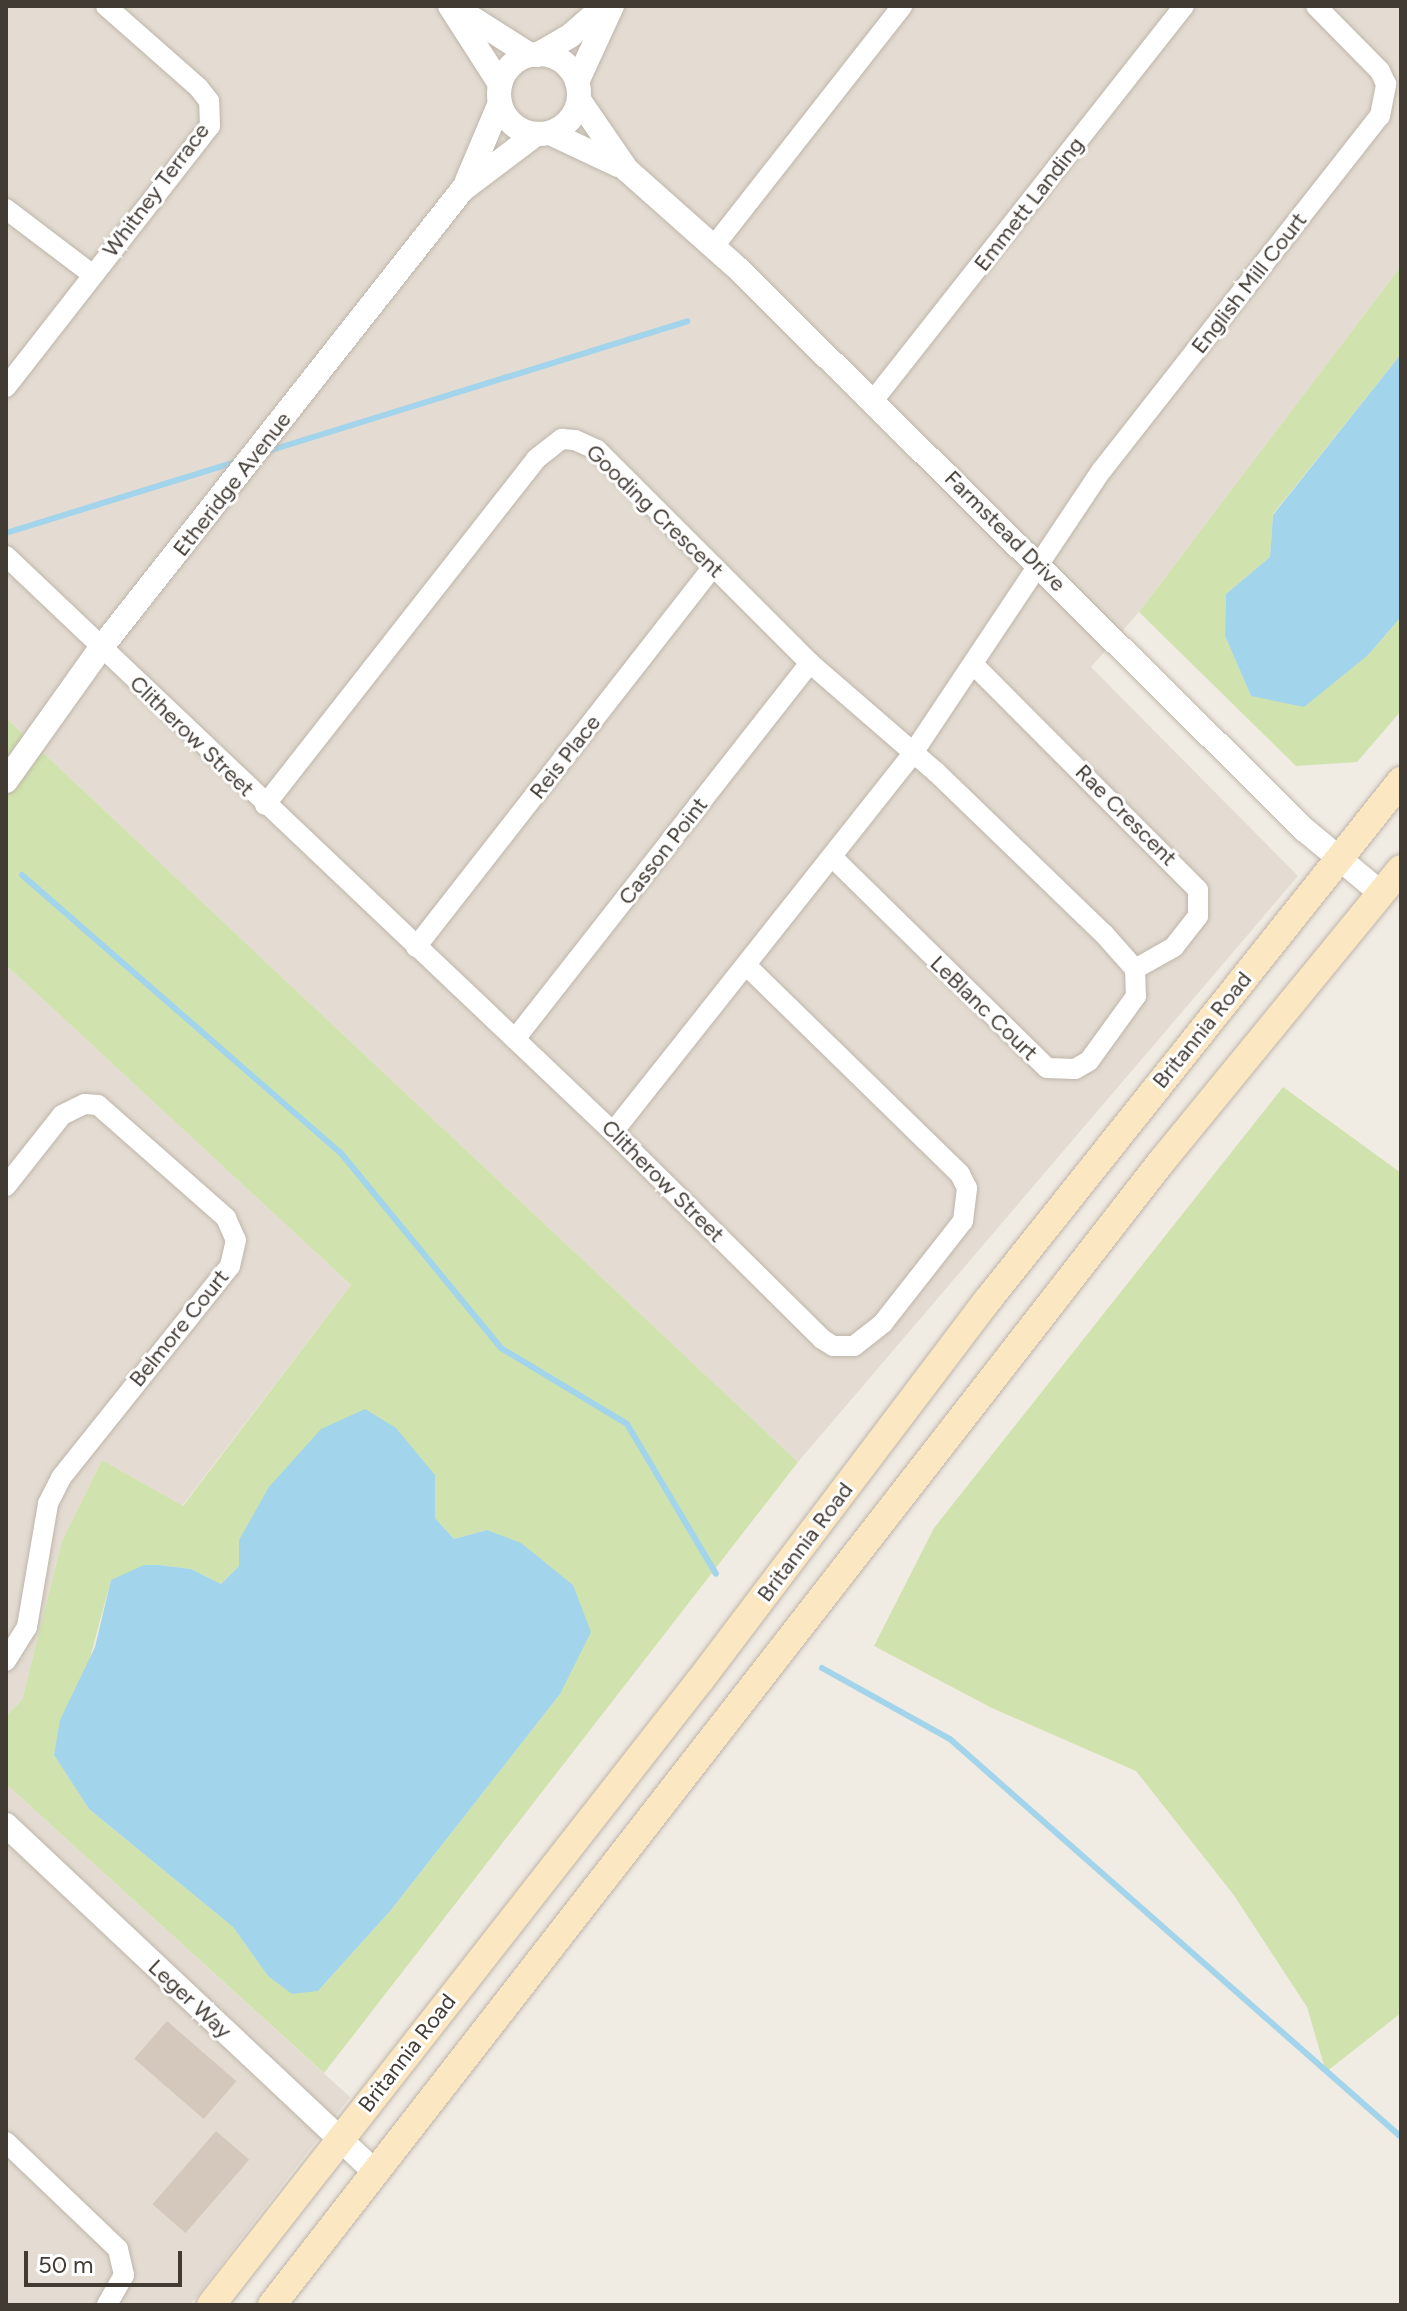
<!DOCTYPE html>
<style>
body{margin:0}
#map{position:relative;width:1407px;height:2311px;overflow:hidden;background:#f0ebe3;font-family:Figtree,sans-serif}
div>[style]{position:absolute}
.residential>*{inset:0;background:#e4dcd2}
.green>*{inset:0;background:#d0e3ae}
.water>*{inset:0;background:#a2d4eb}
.stream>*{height:6px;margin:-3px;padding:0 3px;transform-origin:3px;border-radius:3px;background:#a2d4eb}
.building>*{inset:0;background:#d4c8bc;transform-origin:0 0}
.roads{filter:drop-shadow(0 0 2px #beb5aa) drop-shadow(0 0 2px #beb5aa)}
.minor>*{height:20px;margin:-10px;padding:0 10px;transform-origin:10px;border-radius:10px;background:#fff}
.tertiary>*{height:24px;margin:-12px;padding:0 12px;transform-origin:12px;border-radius:12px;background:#fff}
.tertiary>.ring{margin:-12px;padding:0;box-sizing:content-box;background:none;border:24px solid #fff;border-radius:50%}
.secondary>*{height:28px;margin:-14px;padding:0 14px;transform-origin:14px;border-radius:14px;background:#fbe8c3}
span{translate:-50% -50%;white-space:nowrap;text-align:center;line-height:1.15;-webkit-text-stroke:6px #fff;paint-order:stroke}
.street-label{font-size:22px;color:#423b34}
.frame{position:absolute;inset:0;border:8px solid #423b34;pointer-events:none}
.scale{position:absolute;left:24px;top:2251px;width:158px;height:36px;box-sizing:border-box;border:4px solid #423b34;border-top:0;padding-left:10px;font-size:24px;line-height:28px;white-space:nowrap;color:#423b34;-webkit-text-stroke:6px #fff;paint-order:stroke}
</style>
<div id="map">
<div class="residential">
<i style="clip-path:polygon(6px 6px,1401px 6px,1401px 266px,1139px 612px,1091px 667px,1298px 876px,798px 1462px,6px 718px)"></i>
<i style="clip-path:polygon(6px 965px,351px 1285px,182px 1506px,102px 1460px,62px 1541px,22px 1700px,6px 1716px)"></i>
<i style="clip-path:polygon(6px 1784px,350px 2097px,190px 2305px,6px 2305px)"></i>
</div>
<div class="green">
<i style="clip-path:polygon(1401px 266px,1401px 354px,1273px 514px,1270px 557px,1226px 594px,1225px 636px,1251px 696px,1368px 655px,1401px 617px,1401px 711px,1357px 762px,1296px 766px,1139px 612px)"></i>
<i style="clip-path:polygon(evenodd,6px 718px,798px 1462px,324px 2073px,6px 1784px,6px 1716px,22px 1700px,62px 1541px,102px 1460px,183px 1506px,351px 1285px,6px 965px,6px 718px,435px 1475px,435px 1518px,454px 1539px,487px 1530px,560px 1694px,391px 1910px,318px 1991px,268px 1976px,233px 1927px,89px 1809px,54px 1755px,61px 1720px,84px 1680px,111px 1580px,159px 1565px,191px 1569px,221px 1584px,239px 1566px,239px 1540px,435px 1475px)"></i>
<i style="clip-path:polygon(1283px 1087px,1401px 1173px,1401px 2013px,1326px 2072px,1307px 2007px,1233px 1894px,1136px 1771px,992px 1708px,874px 1646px,934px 1528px)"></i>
</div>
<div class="water">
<i style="clip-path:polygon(1401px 354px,1401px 617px,1368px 655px,1304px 707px,1251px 696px,1225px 636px,1226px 594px,1270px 557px,1273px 515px)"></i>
<i style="clip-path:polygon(365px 1409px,396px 1428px,435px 1475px,435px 1518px,454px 1539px,487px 1530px,521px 1543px,573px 1585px,591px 1632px,560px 1694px,391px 1910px,318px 1991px,292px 1994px,268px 1976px,233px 1927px,89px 1809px,54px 1755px,60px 1720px,95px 1647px,111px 1580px,144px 1565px,159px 1565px,191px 1569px,221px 1584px,239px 1566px,239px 1540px,269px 1487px,321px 1429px)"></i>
</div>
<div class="stream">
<i style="left:265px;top:452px;width:442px;rotate:-17.2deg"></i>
<i style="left:6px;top:533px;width:244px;rotate:-17.2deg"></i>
<i style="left:22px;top:875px;width:422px;rotate:41.1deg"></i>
<i style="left:340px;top:1152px;width:254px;rotate:50.6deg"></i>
<i style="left:501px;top:1348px;width:147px;rotate:31.1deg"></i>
<i style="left:627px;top:1424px;width:174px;rotate:59.3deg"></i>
<i style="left:822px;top:1668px;width:146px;rotate:29deg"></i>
<i style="left:950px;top:1739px;width:602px;rotate:41.43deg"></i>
</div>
<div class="building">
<i style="left:167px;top:2021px;width:92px;height:50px;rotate:41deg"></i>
<i style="left:216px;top:2131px;width:44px;height:97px;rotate:41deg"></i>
</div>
<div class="roads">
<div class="minor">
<i style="left:6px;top:209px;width:109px;rotate:37.2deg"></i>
<i style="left:714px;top:246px;width:305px;rotate:-51.9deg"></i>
<i style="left:6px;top:387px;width:331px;rotate:-52deg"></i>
<i style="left:210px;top:126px;width:25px;rotate:-92deg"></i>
<i style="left:209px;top:101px;width:16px;rotate:-128deg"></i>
<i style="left:199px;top:88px;width:124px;rotate:-138.6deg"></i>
<i style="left:872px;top:402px;width:504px;rotate:-51.77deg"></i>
<i style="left:6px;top:556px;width:837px;rotate:43.5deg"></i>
<i style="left:613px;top:1132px;width:294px;rotate:44.7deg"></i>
<i style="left:822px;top:1339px;width:13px;rotate:32deg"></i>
<i style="left:833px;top:1346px;width:21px"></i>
<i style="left:854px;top:1346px;width:37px;rotate:-38deg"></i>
<i style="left:883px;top:1323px;width:130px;rotate:-51.9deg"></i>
<i style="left:963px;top:1221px;width:33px;rotate:-83deg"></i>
<i style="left:967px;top:1188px;width:16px;rotate:-117deg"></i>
<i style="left:960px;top:1174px;width:299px;rotate:-135.7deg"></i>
<i style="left:973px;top:664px;width:319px;rotate:45.1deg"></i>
<i style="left:1198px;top:890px;width:26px;rotate:90deg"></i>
<i style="left:1198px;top:916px;width:39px;rotate:128deg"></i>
<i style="left:1174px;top:947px;width:45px;rotate:150.6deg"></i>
<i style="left:265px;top:805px;width:439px;rotate:-51.9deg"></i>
<i style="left:536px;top:459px;width:33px;rotate:-38deg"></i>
<i style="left:562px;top:439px;width:13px;rotate:4deg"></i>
<i style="left:575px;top:440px;width:24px;rotate:24deg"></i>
<i style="left:597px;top:450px;width:301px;rotate:45deg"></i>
<i style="left:810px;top:663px;width:167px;rotate:40.9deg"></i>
<i style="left:936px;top:772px;width:233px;rotate:44deg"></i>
<i style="left:1104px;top:934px;width:47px;rotate:48.5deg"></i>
<i style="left:1135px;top:969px;width:27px;rotate:88deg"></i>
<i style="left:1136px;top:996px;width:80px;rotate:125.9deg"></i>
<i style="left:1089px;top:1061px;width:16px;rotate:150deg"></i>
<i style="left:1075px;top:1069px;width:28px;rotate:-178deg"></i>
<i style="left:1047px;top:1068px;width:301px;rotate:-135.5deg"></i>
<i style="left:416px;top:947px;width:482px;rotate:-52deg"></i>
<i style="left:515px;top:1039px;width:478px;rotate:-51.9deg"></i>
<i style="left:613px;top:1132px;width:483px;rotate:-51.6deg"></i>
<i style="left:913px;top:753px;width:340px;rotate:-56.3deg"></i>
<i style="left:1102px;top:470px;width:450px;rotate:-51.9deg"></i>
<i style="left:1380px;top:116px;width:33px;rotate:-79deg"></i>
<i style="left:1386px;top:84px;width:14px;rotate:-115deg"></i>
<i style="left:1380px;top:71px;width:91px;rotate:-134.6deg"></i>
<i style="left:6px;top:1186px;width:90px;rotate:-51.7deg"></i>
<i style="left:62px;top:1115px;width:25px;rotate:-26deg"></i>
<i style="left:85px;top:1104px;width:13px;rotate:4deg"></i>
<i style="left:98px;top:1105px;width:171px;rotate:41.4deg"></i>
<i style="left:226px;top:1218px;width:24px;rotate:66deg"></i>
<i style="left:236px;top:1240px;width:27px;rotate:103deg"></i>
<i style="left:230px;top:1266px;width:271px;rotate:128.6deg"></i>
<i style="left:61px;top:1478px;width:29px;rotate:117deg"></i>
<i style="left:48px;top:1504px;width:125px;rotate:99.7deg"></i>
<i style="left:27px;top:1627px;width:40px;rotate:122deg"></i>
<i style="left:6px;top:2142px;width:155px;rotate:43.7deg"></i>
<i style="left:118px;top:2249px;width:27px;rotate:77deg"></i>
<i style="left:124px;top:2275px;width:34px;rotate:120deg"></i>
</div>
<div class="tertiary">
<i style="left:450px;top:6px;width:93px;rotate:57.3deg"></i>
<i style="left:461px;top:11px;width:82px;rotate:32.5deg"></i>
<i class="ring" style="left:499px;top:54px;width:56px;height:56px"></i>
<i style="left:537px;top:55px;width:39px;rotate:-30deg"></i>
<i style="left:571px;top:35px;width:44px;rotate:-41.3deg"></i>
<i style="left:577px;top:82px;width:84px;rotate:-65.3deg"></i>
<i style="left:579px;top:100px;width:85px;rotate:55.6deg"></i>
<i style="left:627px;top:170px;width:143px;rotate:41.6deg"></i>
<i style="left:734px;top:265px;width:805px;rotate:44.7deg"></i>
<i style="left:1306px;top:831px;width:97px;rotate:39.6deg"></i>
<i style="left:550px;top:133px;width:75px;rotate:25.2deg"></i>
<i style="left:467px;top:181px;width:85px;rotate:-67.1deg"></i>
<i style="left:6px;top:781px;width:163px;rotate:-54.5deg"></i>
<i style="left:101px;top:648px;width:583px;rotate:-51.75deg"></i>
<i style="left:462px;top:190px;width:93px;rotate:-37.1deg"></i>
<i style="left:6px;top:1825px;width:507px;rotate:43.24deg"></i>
</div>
<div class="secondary">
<i style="left:211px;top:2305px;width:795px;rotate:-51.95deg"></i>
<i style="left:701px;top:1679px;width:474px;rotate:-52.9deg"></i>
<i style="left:987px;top:1301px;width:665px;rotate:-51.47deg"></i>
<i style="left:272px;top:2305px;width:1449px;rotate:-52.12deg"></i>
<i style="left:1162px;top:1161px;width:377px;rotate:-50.7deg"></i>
</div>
</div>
<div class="street-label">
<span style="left:156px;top:190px;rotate:-53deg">Whitney Terrace</span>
<span style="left:1029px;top:204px;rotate:-52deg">Emmett Landing</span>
<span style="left:1249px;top:283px;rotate:-52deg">English Mill Court</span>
<span style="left:232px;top:484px;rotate:-52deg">Etheridge Avenue</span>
<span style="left:655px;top:511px;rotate:44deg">Gooding Crescent</span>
<span style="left:1005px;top:531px;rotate:45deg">Farmstead Drive</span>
<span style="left:192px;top:736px;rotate:44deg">Clitherow Street</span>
<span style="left:565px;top:757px;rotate:-52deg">Reis Place</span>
<span style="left:1126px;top:815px;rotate:45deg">Rae Crescent</span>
<span style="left:663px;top:851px;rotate:-52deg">Casson Point</span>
<span style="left:984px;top:1008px;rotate:44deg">LeBlanc Court</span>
<span style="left:1202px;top:1030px;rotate:-51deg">Britannia Road</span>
<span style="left:663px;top:1181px;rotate:45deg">Clitherow Street</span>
<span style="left:179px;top:1328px;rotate:-51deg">Belmore Court</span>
<span style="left:805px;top:1542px;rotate:-53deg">Britannia Road</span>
<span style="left:190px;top:1999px;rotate:43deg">Leger Way</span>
<span style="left:407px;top:2053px;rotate:-52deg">Britannia Road</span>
</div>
<div class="frame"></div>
<div class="scale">50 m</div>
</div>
